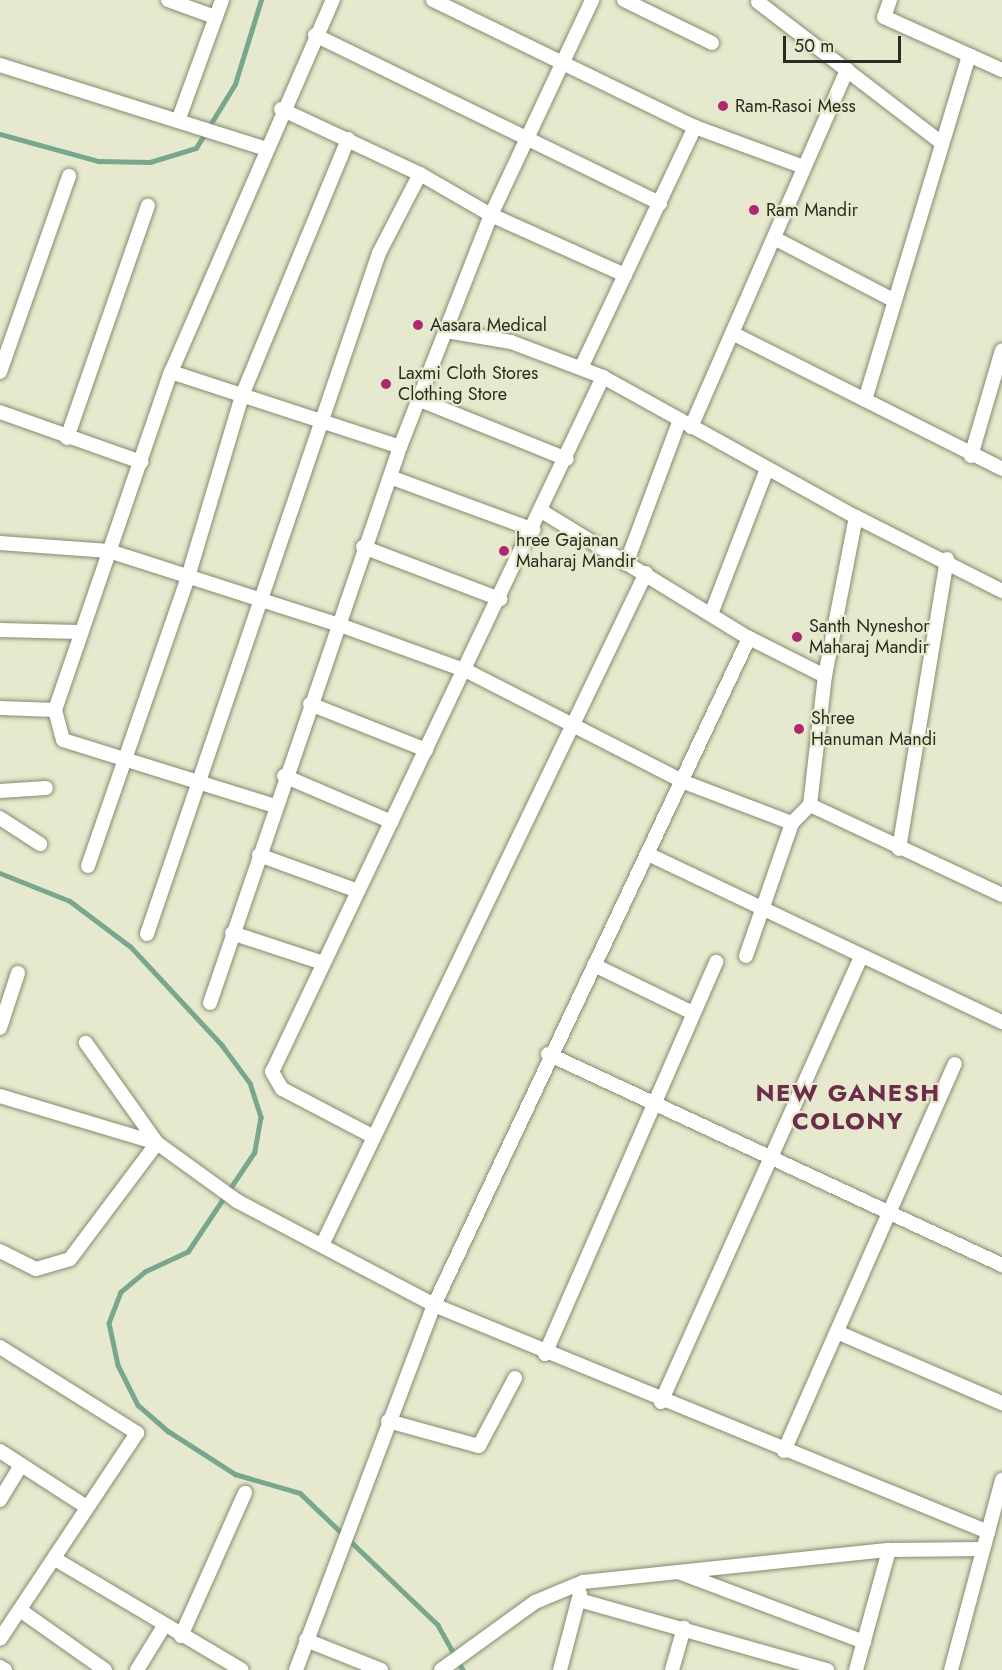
<!DOCTYPE html>
<style>
body{margin:0}
#map{position:relative;width:1002px;height:1670px;overflow:hidden;background:#e6e9cd;font-family:Jost,sans-serif}
div>[style]{position:absolute}
.stream>*{height:4.5px;margin:-2.25px;padding:0 2.25px;transform-origin:2.25px;border-radius:2.25px;background:#79a78d}
.roads{filter:drop-shadow(0 0 2px #86896f) drop-shadow(0 0 2px #86896f)}
.minor>*{height:14px;margin:-7px;padding:0 7px;transform-origin:7px;border-radius:7px;background:#fff}
.dots>*{width:16px;height:16px;translate:-50% -50%;box-sizing:border-box;border:3px solid #e6e9cd;border-radius:50%}
span{translate:-50% -50%;white-space:nowrap;text-align:center;line-height:1.15;-webkit-text-stroke:4.5px #e6e9cd;paint-order:stroke}
.poi-label{font-size:18px;color:#2b2c21}
.left{translate:0 -50%;text-align:left}
.district-label{font-size:24px;color:#6e2c4b;font-weight:700;letter-spacing:1.5px}
.scale{position:absolute;left:783px;top:36px;width:118px;height:27px;box-sizing:border-box;border:3px solid #2b2c21;border-top:0;padding-left:8px;font-size:18px;line-height:21px;white-space:nowrap;color:#2b2c21;-webkit-text-stroke:4px #e6e9cd;paint-order:stroke}
</style>
<div id="map">
<div class="stream">
<i style="left:0;top:134px;width:103px;rotate:15.3deg"></i>
<i style="left:99px;top:161px;width:51px;rotate:1.1deg"></i>
<i style="left:150px;top:162px;width:48px;rotate:-16.9deg"></i>
<i style="left:196px;top:148px;width:75px;rotate:-58.6deg"></i>
<i style="left:235px;top:84px;width:88px;rotate:-72.8deg"></i>
<i style="left:0;top:873px;width:75px;rotate:21.8deg"></i>
<i style="left:70px;top:901px;width:76px;rotate:37deg"></i>
<i style="left:131px;top:947px;width:134px;rotate:47.1deg"></i>
<i style="left:222px;top:1045px;width:47px;rotate:53.6deg"></i>
<i style="left:250px;top:1083px;width:36px;rotate:72deg"></i>
<i style="left:261px;top:1117px;width:36px;rotate:100deg"></i>
<i style="left:255px;top:1152px;width:120px;rotate:123.8deg"></i>
<i style="left:188px;top:1252px;width:47px;rotate:155.1deg"></i>
<i style="left:145px;top:1272px;width:31px;rotate:140deg"></i>
<i style="left:121px;top:1292px;width:33px;rotate:111deg"></i>
<i style="left:109px;top:1323px;width:43px;rotate:77.9deg"></i>
<i style="left:118px;top:1365px;width:45px;rotate:63.4deg"></i>
<i style="left:138px;top:1405px;width:40px;rotate:41deg"></i>
<i style="left:168px;top:1431px;width:80px;rotate:32.7deg"></i>
<i style="left:235px;top:1474px;width:68px;rotate:16.3deg"></i>
<i style="left:300px;top:1493px;width:191px;rotate:43.7deg"></i>
<i style="left:438px;top:1625px;width:51px;rotate:60.9deg"></i>
</div>
<div class="roads">
<div class="minor">
<i style="left:168px;top:0;width:50px;rotate:19.9deg"></i>
<i style="left:433px;top:0;width:291px;rotate:25.9deg"></i>
<i style="left:695px;top:127px;width:116px;rotate:20.2deg"></i>
<i style="left:624px;top:0;width:98px;rotate:26deg"></i>
<i style="left:890px;top:0;width:18px;rotate:109deg"></i>
<i style="left:884px;top:17px;width:129px;rotate:24.2deg"></i>
<i style="left:758px;top:2px;width:232px;rotate:37.5deg"></i>
<i style="left:315px;top:35px;width:384px;rotate:26deg"></i>
<i style="left:0;top:65px;width:277px;rotate:17.5deg"></i>
<i style="left:281px;top:109px;width:153px;rotate:25.1deg"></i>
<i style="left:420px;top:174px;width:82px;rotate:30deg"></i>
<i style="left:491px;top:215px;width:147px;rotate:24.1deg"></i>
<i style="left:178px;top:121px;width:129px;rotate:-70deg"></i>
<i style="left:774px;top:238px;width:136px;rotate:27.5deg"></i>
<i style="left:446px;top:331px;width:66px;rotate:9.6deg"></i>
<i style="left:511px;top:342px;width:98px;rotate:20.8deg"></i>
<i style="left:603px;top:377px;width:289px;rotate:29deg"></i>
<i style="left:856px;top:517px;width:164px;rotate:26.9deg"></i>
<i style="left:734px;top:334px;width:300px;rotate:26.7deg"></i>
<i style="left:581px;top:368px;width:267px;rotate:-64.7deg"></i>
<i style="left:0;top:372px;width:208px;rotate:-70.6deg"></i>
<i style="left:171px;top:372px;width:241px;rotate:18.1deg"></i>
<i style="left:420px;top:400px;width:158px;rotate:21.9deg"></i>
<i style="left:865px;top:400px;width:360px;rotate:-73.2deg"></i>
<i style="left:0;top:412px;width:150px;rotate:19.5deg"></i>
<i style="left:691px;top:427px;width:390px;rotate:-66.4deg"></i>
<i style="left:67px;top:438px;width:246px;rotate:-70.8deg"></i>
<i style="left:971px;top:456px;width:110px;rotate:-73.7deg"></i>
<i style="left:390px;top:477px;width:153px;rotate:20.2deg"></i>
<i style="left:543px;top:512px;width:241px;rotate:31.5deg"></i>
<i style="left:749px;top:638px;width:85px;rotate:26.6deg"></i>
<i style="left:0;top:543px;width:109px;rotate:4.2deg"></i>
<i style="left:109px;top:551px;width:239px;rotate:17.8deg"></i>
<i style="left:337px;top:624px;width:138px;rotate:19.9deg"></i>
<i style="left:467px;top:671px;width:244px;rotate:27.1deg"></i>
<i style="left:684px;top:782px;width:116px;rotate:20.8deg"></i>
<i style="left:792px;top:823px;width:25px;rotate:-45deg"></i>
<i style="left:810px;top:805px;width:212px;rotate:25.1deg"></i>
<i style="left:363px;top:547px;width:147px;rotate:20.8deg"></i>
<i style="left:626px;top:564px;width:152px;rotate:-69.5deg"></i>
<i style="left:711px;top:614px;width:155px;rotate:-68.9deg"></i>
<i style="left:0;top:630px;width:80px;rotate:1.4deg"></i>
<i style="left:310px;top:704px;width:125px;rotate:21.6deg"></i>
<i style="left:0;top:708px;width:55px;rotate:2.1deg"></i>
<i style="left:284px;top:776px;width:117px;rotate:23.1deg"></i>
<i style="left:0;top:791px;width:46px;rotate:-3.7deg"></i>
<i style="left:810px;top:805px;width:130px;rotate:-83.4deg"></i>
<i style="left:825px;top:676px;width:162px;rotate:-79deg"></i>
<i style="left:275px;top:806px;width:222px;rotate:-162.7deg"></i>
<i style="left:63px;top:740px;width:31px;rotate:-105deg"></i>
<i style="left:55px;top:710px;width:357px;rotate:-71.1deg"></i>
<i style="left:171px;top:372px;width:406px;rotate:-66.5deg"></i>
<i style="left:0;top:818px;width:48px;rotate:33deg"></i>
<i style="left:899px;top:849px;width:294px;rotate:-80.6deg"></i>
<i style="left:259px;top:855px;width:105px;rotate:20deg"></i>
<i style="left:650px;top:855px;width:390px;rotate:25.4deg"></i>
<i style="left:88px;top:866px;width:306px;rotate:-70.9deg"></i>
<i style="left:188px;top:577px;width:192px;rotate:-73.4deg"></i>
<i style="left:243px;top:393px;width:275px;rotate:-67.5deg"></i>
<i style="left:232px;top:933px;width:96px;rotate:18.2deg"></i>
<i style="left:147px;top:934px;width:719px;rotate:-71.19deg"></i>
<i style="left:379px;top:253px;width:89px;rotate:-62.6deg"></i>
<i style="left:746px;top:956px;width:141px;rotate:-70.9deg"></i>
<i style="left:594px;top:965px;width:110px;rotate:25.9deg"></i>
<i style="left:210px;top:1003px;width:588px;rotate:-71.13deg"></i>
<i style="left:400px;top:447px;width:249px;rotate:-68.6deg"></i>
<i style="left:491px;top:215px;width:238px;rotate:-64.8deg"></i>
<i style="left:0;top:1028px;width:58px;rotate:-71.9deg"></i>
<i style="left:548px;top:1054px;width:501px;rotate:24.93deg"></i>
<i style="left:0;top:1096px;width:164px;rotate:16.7deg"></i>
<i style="left:157px;top:1143px;width:99px;rotate:35.9deg"></i>
<i style="left:237px;top:1201px;width:223px;rotate:27.8deg"></i>
<i style="left:434px;top:1305px;width:599px;rotate:22.28deg"></i>
<i style="left:374px;top:1137px;width:104px;rotate:-152.4deg"></i>
<i style="left:282px;top:1089px;width:20px;rotate:-120deg"></i>
<i style="left:272px;top:1072px;width:770px;rotate:-64.53deg"></i>
<i style="left:322px;top:1245px;width:746px;rotate:-64.26deg"></i>
<i style="left:0;top:1251px;width:40px;rotate:26.6deg"></i>
<i style="left:36px;top:1269px;width:35px;rotate:-16deg"></i>
<i style="left:70px;top:1259px;width:145px;rotate:-53.1deg"></i>
<i style="left:157px;top:1143px;width:123px;rotate:-125.4deg"></i>
<i style="left:837px;top:1332px;width:180px;rotate:23.3deg"></i>
<i style="left:0;top:1347px;width:162px;rotate:32.1deg"></i>
<i style="left:137px;top:1433px;width:247px;rotate:123.6deg"></i>
<i style="left:545px;top:1354px;width:428px;rotate:-66.4deg"></i>
<i style="left:661px;top:1402px;width:489px;rotate:-65.8deg"></i>
<i style="left:388px;top:1421px;width:94px;rotate:15.4deg"></i>
<i style="left:479px;top:1446px;width:77px;rotate:-62.1deg"></i>
<i style="left:0;top:1451px;width:101px;rotate:32.9deg"></i>
<i style="left:784px;top:1451px;width:423px;rotate:-66.2deg"></i>
<i style="left:0;top:1500px;width:41px;rotate:-59deg"></i>
<i style="left:55px;top:1559px;width:217px;rotate:30.7deg"></i>
<i style="left:678px;top:1572px;width:199px;rotate:20.6deg"></i>
<i style="left:579px;top:1600px;width:258px;rotate:15.8deg"></i>
<i style="left:20px;top:1610px;width:104px;rotate:35.2deg"></i>
<i style="left:181px;top:1636px;width:157px;rotate:-65.9deg"></i>
<i style="left:306px;top:1640px;width:81px;rotate:21.8deg"></i>
<i style="left:0;top:1667px;width:6px;rotate:31deg"></i>
<i style="left:137px;top:1670px;width:52px;rotate:-58.5deg"></i>
<i style="left:296px;top:1670px;width:390px;rotate:-69.3deg"></i>
<i style="left:434px;top:1305px;width:738px;rotate:-64.72deg"></i>
<i style="left:441px;top:1670px;width:116px;rotate:-35.9deg"></i>
<i style="left:535px;top:1602px;width:52px;rotate:-22.6deg"></i>
<i style="left:583px;top:1582px;width:308px;rotate:-6deg"></i>
<i style="left:889px;top:1550px;width:94px;rotate:-0.6deg"></i>
<i style="left:560px;top:1670px;width:79px;rotate:-75.3deg"></i>
<i style="left:672px;top:1670px;width:44px;rotate:-74.1deg"></i>
<i style="left:856px;top:1670px;width:124px;rotate:-74.6deg"></i>
<i style="left:951px;top:1670px;width:197px;rotate:-75deg"></i>
</div>
</div>
<div class="dots">
<i style="left:723px;top:106px;background:#ae286f"></i>
<i style="left:754px;top:210px;background:#ae286f"></i>
<i style="left:418px;top:325px;background:#ae286f"></i>
<i style="left:386px;top:384px;background:#ae286f"></i>
<i style="left:504px;top:551px;background:#ae286f"></i>
<i style="left:797px;top:637px;background:#ae286f"></i>
<i style="left:799px;top:729px;background:#ae286f"></i>
</div>
<div class="poi-label">
<span class="left" style="left:735px;top:106px">Ram-Rasoi Mess</span>
<span class="left" style="left:766px;top:210px">Ram Mandir</span>
<span class="left" style="left:430px;top:325px">Aasara Medical</span>
<span class="left" style="left:398px;top:384px">Laxmi Cloth Stores<br>Clothing Store</span>
<span class="left" style="left:516px;top:551px">hree Gajanan<br>Maharaj Mandir</span>
<span class="left" style="left:809px;top:637px">Santh Nyneshor<br>Maharaj Mandir</span>
<span class="left" style="left:811px;top:729px">Shree<br>Hanuman Mandi</span>
</div>
<div class="district-label">
<span style="left:848px;top:1107px">NEW GANESH<br>COLONY</span>
</div>
<div class="scale">50 m</div>
</div>
